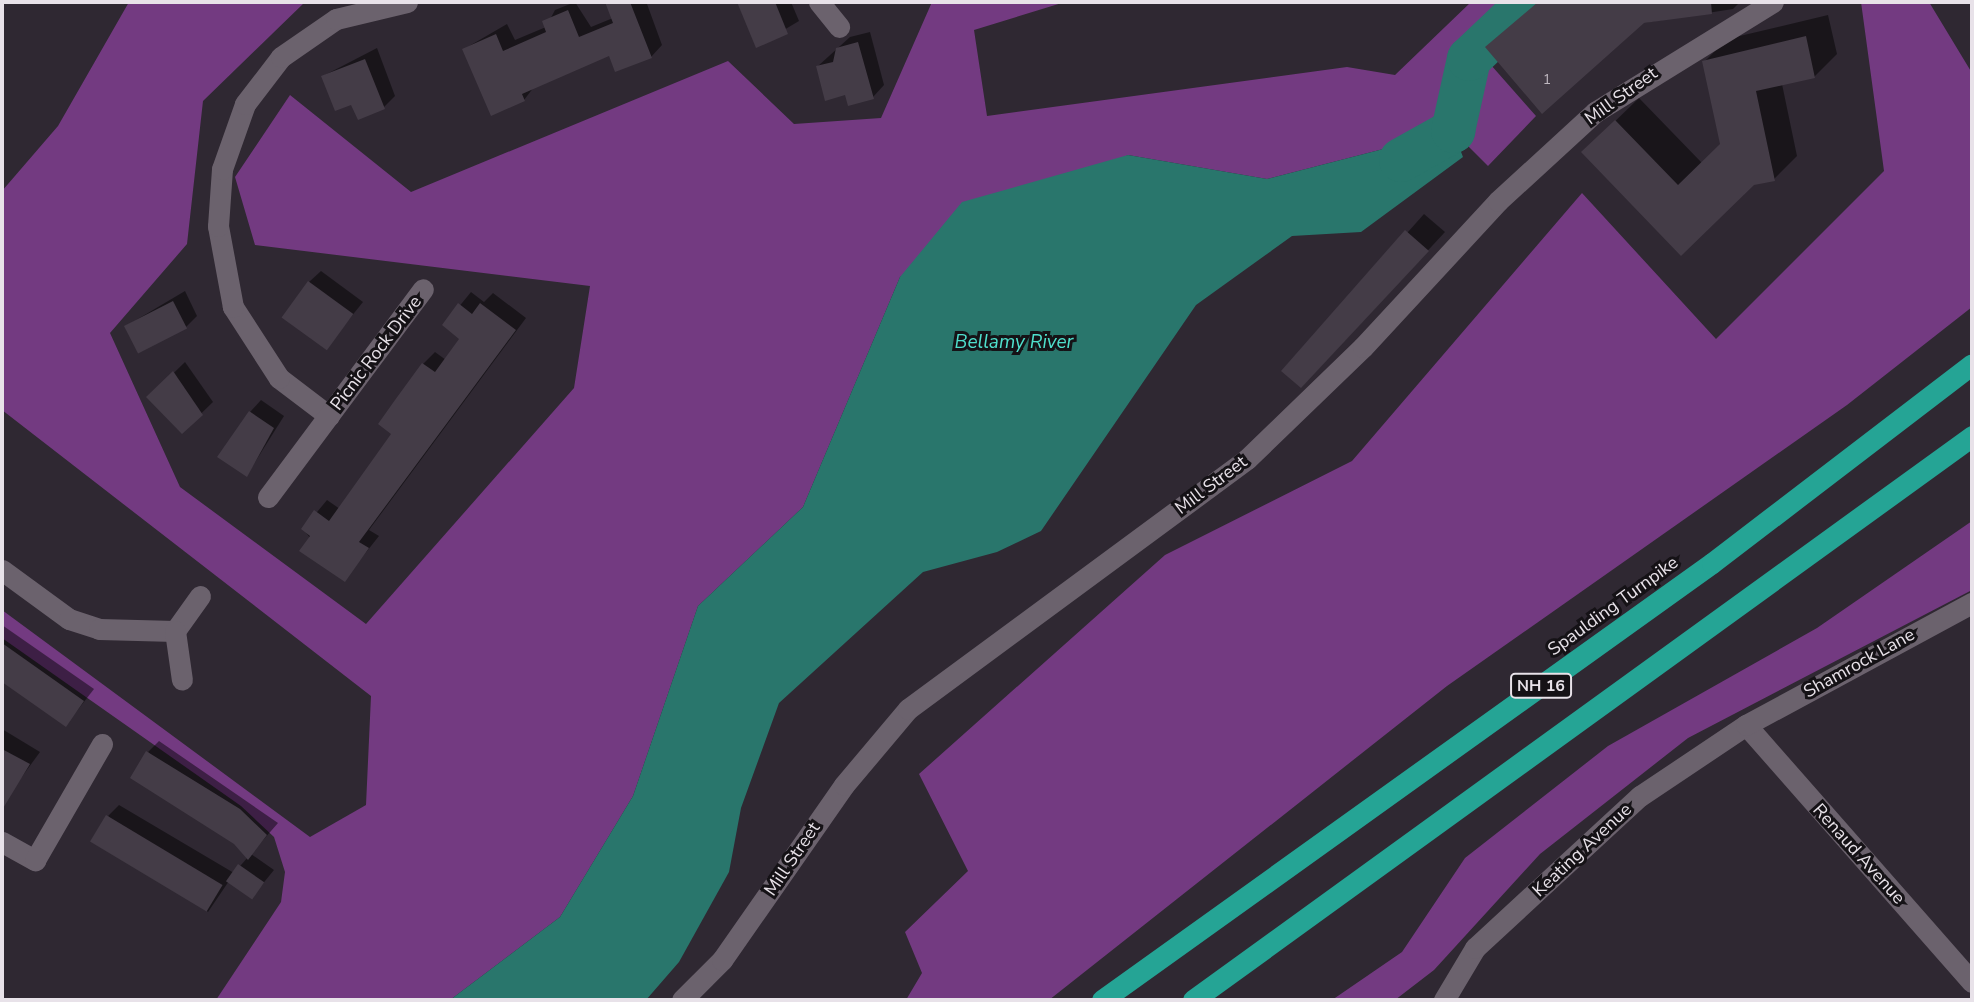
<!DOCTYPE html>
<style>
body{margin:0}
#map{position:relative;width:1974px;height:1002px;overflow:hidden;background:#2f2832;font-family:"Nunito Sans",sans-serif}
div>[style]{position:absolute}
.forest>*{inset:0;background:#733a81}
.water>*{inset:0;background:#29766c}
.shadow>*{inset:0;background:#0007}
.river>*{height:44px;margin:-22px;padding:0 22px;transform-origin:22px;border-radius:22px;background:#29766c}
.building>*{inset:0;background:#443c47;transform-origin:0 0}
.minor>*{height:21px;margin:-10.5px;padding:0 10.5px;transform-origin:10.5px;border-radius:10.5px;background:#6b626d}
.motorway>*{height:21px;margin:-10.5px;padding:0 10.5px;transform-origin:10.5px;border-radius:10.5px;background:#25a495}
span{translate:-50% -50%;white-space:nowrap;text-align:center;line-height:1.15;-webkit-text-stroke:6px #151216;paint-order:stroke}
.number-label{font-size:14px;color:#bfb8c0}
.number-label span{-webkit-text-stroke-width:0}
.shield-label span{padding:2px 5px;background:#151216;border:2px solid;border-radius:5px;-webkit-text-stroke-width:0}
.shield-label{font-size:16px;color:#e8e2e9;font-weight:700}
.street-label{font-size:18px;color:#e8e2e9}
.water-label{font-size:19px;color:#4fe0cd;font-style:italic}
.frame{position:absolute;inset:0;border:4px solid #e8e2e9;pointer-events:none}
</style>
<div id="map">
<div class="forest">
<i style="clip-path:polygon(129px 2px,305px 2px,203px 101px,187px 244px,110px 333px,180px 487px,366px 624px,574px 388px,590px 286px,255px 245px,235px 177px,290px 95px,411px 192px,728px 61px,794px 124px,881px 118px,932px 2px,1065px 2px,974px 30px,987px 116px,1347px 67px,1395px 75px,1471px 2px,1529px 2px,1476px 48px,1536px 116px,1488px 166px,1453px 131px,1267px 179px,1128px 155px,900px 277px,803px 507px,698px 606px,633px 796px,560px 917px,450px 1000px,216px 1000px,281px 902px,285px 872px,274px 837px,241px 806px,2px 638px,2px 610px,310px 837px,366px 805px,371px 696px,2px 410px,2px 191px,58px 126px)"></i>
<i style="clip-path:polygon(1861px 2px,1929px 2px,1972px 73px,1972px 307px,1847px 405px,1447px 686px,1049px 1000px,906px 1000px,922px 973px,905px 932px,968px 871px,919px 774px,1165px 555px,1352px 461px,1582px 193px,1716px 339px,1884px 171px)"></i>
<i style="clip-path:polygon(1972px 521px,1972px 590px,1688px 738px,1540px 854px,1434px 970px,1395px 1000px,1332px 1000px,1402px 952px,1465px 858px,1608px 746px,1817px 628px)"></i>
</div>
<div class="water">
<i style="clip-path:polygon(1453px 131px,1463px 157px,1361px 232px,1292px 236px,1196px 305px,1041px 531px,997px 552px,923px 572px,779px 703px,741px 808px,729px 872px,679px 962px,646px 1000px,450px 1000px,560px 917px,633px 796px,698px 606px,803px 507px,900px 277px,962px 202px,1128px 155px,1267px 179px)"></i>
</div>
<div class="shadow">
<i style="clip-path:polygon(575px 2px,591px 27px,613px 18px,607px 2px,651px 2px,647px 4px,662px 45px,651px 57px,610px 54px,534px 87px,524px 100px,464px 49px,507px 24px,515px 40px,546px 27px,555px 10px)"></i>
<i style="clip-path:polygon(739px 2px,791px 2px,799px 21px,757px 46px)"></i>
<i style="clip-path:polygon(1535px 2px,1740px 2px,1733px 9px,1488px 47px)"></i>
<i style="clip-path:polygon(1828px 15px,1837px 54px,1814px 77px,1782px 84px,1797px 156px,1774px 179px,1753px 184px,1681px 254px,1606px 130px,1639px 98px,1702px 163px,1722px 144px,1704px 62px,1727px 39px)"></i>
<i style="clip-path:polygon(870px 32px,884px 85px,873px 97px,846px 93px,818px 66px,850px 37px)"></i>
<i style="clip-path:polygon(377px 48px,395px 96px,384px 107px,323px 76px)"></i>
<i style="clip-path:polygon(1424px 214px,1445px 232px,1318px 369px,1284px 371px)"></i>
<i style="clip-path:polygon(321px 271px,363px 302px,326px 348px,309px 282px)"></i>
<i style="clip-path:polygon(185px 291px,197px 316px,186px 327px,126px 326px)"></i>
<i style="clip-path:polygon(471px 292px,484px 302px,493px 293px,526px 318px,369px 530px,379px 536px,344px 580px,303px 529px,327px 500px,340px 509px,394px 433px,380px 424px,423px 364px,435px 352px,446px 360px,462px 338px,444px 325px)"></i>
<i style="clip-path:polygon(185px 362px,213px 402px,182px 432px,149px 397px)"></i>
<i style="clip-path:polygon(261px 400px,284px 416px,247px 475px,250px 412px)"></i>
<i style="clip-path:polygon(2px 625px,94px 689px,66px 725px,2px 681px)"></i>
<i style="clip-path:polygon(2px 729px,40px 752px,13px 789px,2px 782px)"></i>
<i style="clip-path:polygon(159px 741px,278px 823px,251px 854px,274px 870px,252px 897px,229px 881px,208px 912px,108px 816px,119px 805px,234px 873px,248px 857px,148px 752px)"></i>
</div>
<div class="river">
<i style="left:1401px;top:160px;width:60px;rotate:-29.1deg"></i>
<i style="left:1453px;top:131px;width:74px;rotate:-77.5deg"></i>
<i style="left:1469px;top:59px;width:83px;rotate:-43.5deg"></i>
</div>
<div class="building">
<i style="clip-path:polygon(605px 2px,630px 2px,652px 58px,615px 72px,609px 56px,522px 94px,525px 101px,491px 116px,462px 49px,496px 34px,503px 51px,546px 32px,542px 21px,568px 10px,579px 37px,613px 23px)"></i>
<i style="clip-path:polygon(737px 2px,775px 2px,788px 34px,756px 48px)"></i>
<i style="clip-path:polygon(1538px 2px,1711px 2px,1712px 14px,1644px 23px,1542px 114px,1485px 47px)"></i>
<i style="clip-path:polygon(1806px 36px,1815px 78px,1756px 91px,1775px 181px,1754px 185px,1681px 256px,1581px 152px,1615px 120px,1678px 185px,1720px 144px,1702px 61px)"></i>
<i style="clip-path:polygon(858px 42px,874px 99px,848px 106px,845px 95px,825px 101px,816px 66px,833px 62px,836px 48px)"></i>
<i style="clip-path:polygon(365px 59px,385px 109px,358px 120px,351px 105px,335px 111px,321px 76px)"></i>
<i style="clip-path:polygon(1405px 230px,1429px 251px,1301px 388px,1281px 371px)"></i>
<i style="left:308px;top:281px;width:56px;height:45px;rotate:36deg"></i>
<i style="left:173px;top:301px;width:31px;height:55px;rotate:63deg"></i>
<i style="clip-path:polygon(458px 303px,472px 314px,480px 303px,516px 330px,359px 542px,369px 548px,345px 582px,299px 551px,310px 536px,301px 529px,314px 510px,329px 521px,391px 434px,378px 424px,395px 400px,422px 363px,435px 372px,459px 339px,442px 325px)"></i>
<i style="clip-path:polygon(173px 371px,203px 415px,182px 434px,146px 397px)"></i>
<i style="clip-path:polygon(249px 411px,274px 428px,247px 477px,217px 457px)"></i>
<i style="clip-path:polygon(2px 643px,84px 701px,66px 727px,2px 682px)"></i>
<i style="clip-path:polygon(2px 749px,30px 764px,2px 810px)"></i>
<i style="clip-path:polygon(146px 751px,240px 809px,267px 835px,248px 860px,234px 844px,130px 778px)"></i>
<i style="left:106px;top:815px;width:136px;height:31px;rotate:31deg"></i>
<i style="left:238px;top:864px;width:32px;height:21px;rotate:35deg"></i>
</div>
<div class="minor">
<i style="left:819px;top:2px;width:32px;rotate:51deg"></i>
<i style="left:329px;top:416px;width:63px;rotate:-142.8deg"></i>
<i style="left:279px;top:378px;width:85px;rotate:-122.9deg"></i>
<i style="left:233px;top:307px;width:82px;rotate:-100.5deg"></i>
<i style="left:218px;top:226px;width:57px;rotate:-86deg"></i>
<i style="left:222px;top:169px;width:69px;rotate:-70.5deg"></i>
<i style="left:245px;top:104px;width:59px;rotate:-52.5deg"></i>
<i style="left:281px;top:57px;width:67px;rotate:-34.6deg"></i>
<i style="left:336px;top:19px;width:73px;rotate:-13.5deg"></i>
<i style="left:268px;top:497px;width:259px;rotate:-53.3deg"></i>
<i style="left:2px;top:570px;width:83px;rotate:36.2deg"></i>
<i style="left:69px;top:619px;width:32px;rotate:18deg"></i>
<i style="left:99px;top:629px;width:76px;rotate:1.5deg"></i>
<i style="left:175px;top:631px;width:43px;rotate:-54.5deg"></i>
<i style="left:175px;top:631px;width:49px;rotate:81.9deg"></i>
<i style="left:1746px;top:725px;width:342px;rotate:48.7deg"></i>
<i style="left:2px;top:842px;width:38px;rotate:29deg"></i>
<i style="left:35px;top:860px;width:134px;rotate:-60deg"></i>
<i style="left:682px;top:1000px;width:57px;rotate:-45deg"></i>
<i style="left:722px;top:960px;width:213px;rotate:-55.1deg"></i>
<i style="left:844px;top:785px;width:99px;rotate:-49.9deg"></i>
<i style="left:908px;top:709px;width:421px;rotate:-36.4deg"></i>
<i style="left:1247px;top:459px;width:161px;rotate:-44deg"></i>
<i style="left:1363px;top:347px;width:199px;rotate:-47.2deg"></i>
<i style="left:1498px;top:201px;width:132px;rotate:-42.5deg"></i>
<i style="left:1595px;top:112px;width:209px;rotate:-31.7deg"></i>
<i style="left:1444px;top:1000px;width:61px;rotate:-59.2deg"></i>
<i style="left:1475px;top:948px;width:224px;rotate:-42.7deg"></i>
<i style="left:1640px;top:796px;width:128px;rotate:-33.8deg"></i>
<i style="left:1746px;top:725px;width:257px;rotate:-28.4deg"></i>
</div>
<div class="motorway">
<i style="left:1102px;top:1000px;width:750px;rotate:-35.62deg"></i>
<i style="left:1712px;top:563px;width:327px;rotate:-37.4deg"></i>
<i style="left:1193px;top:1000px;width:962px;rotate:-35.9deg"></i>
</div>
<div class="number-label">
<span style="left:1547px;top:80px">1</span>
</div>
<div class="shield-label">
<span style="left:1541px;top:686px">NH 16</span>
</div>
<div class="street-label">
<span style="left:1621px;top:96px;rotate:-36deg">Mill Street</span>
<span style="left:376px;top:353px;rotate:-53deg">Picnic Rock Drive</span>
<span style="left:1211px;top:485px;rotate:-37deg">Mill Street</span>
<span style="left:1613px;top:606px;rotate:-36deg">Spaulding Turnpike</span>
<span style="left:1859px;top:663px;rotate:-29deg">Shamrock Lane</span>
<span style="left:1582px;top:850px;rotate:-43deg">Keating Avenue</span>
<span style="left:1859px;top:854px;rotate:48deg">Renaud Avenue</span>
<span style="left:792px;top:859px;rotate:-56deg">Mill Street</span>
</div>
<div class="water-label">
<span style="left:1014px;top:343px">Bellamy River</span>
</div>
<div class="frame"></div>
</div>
